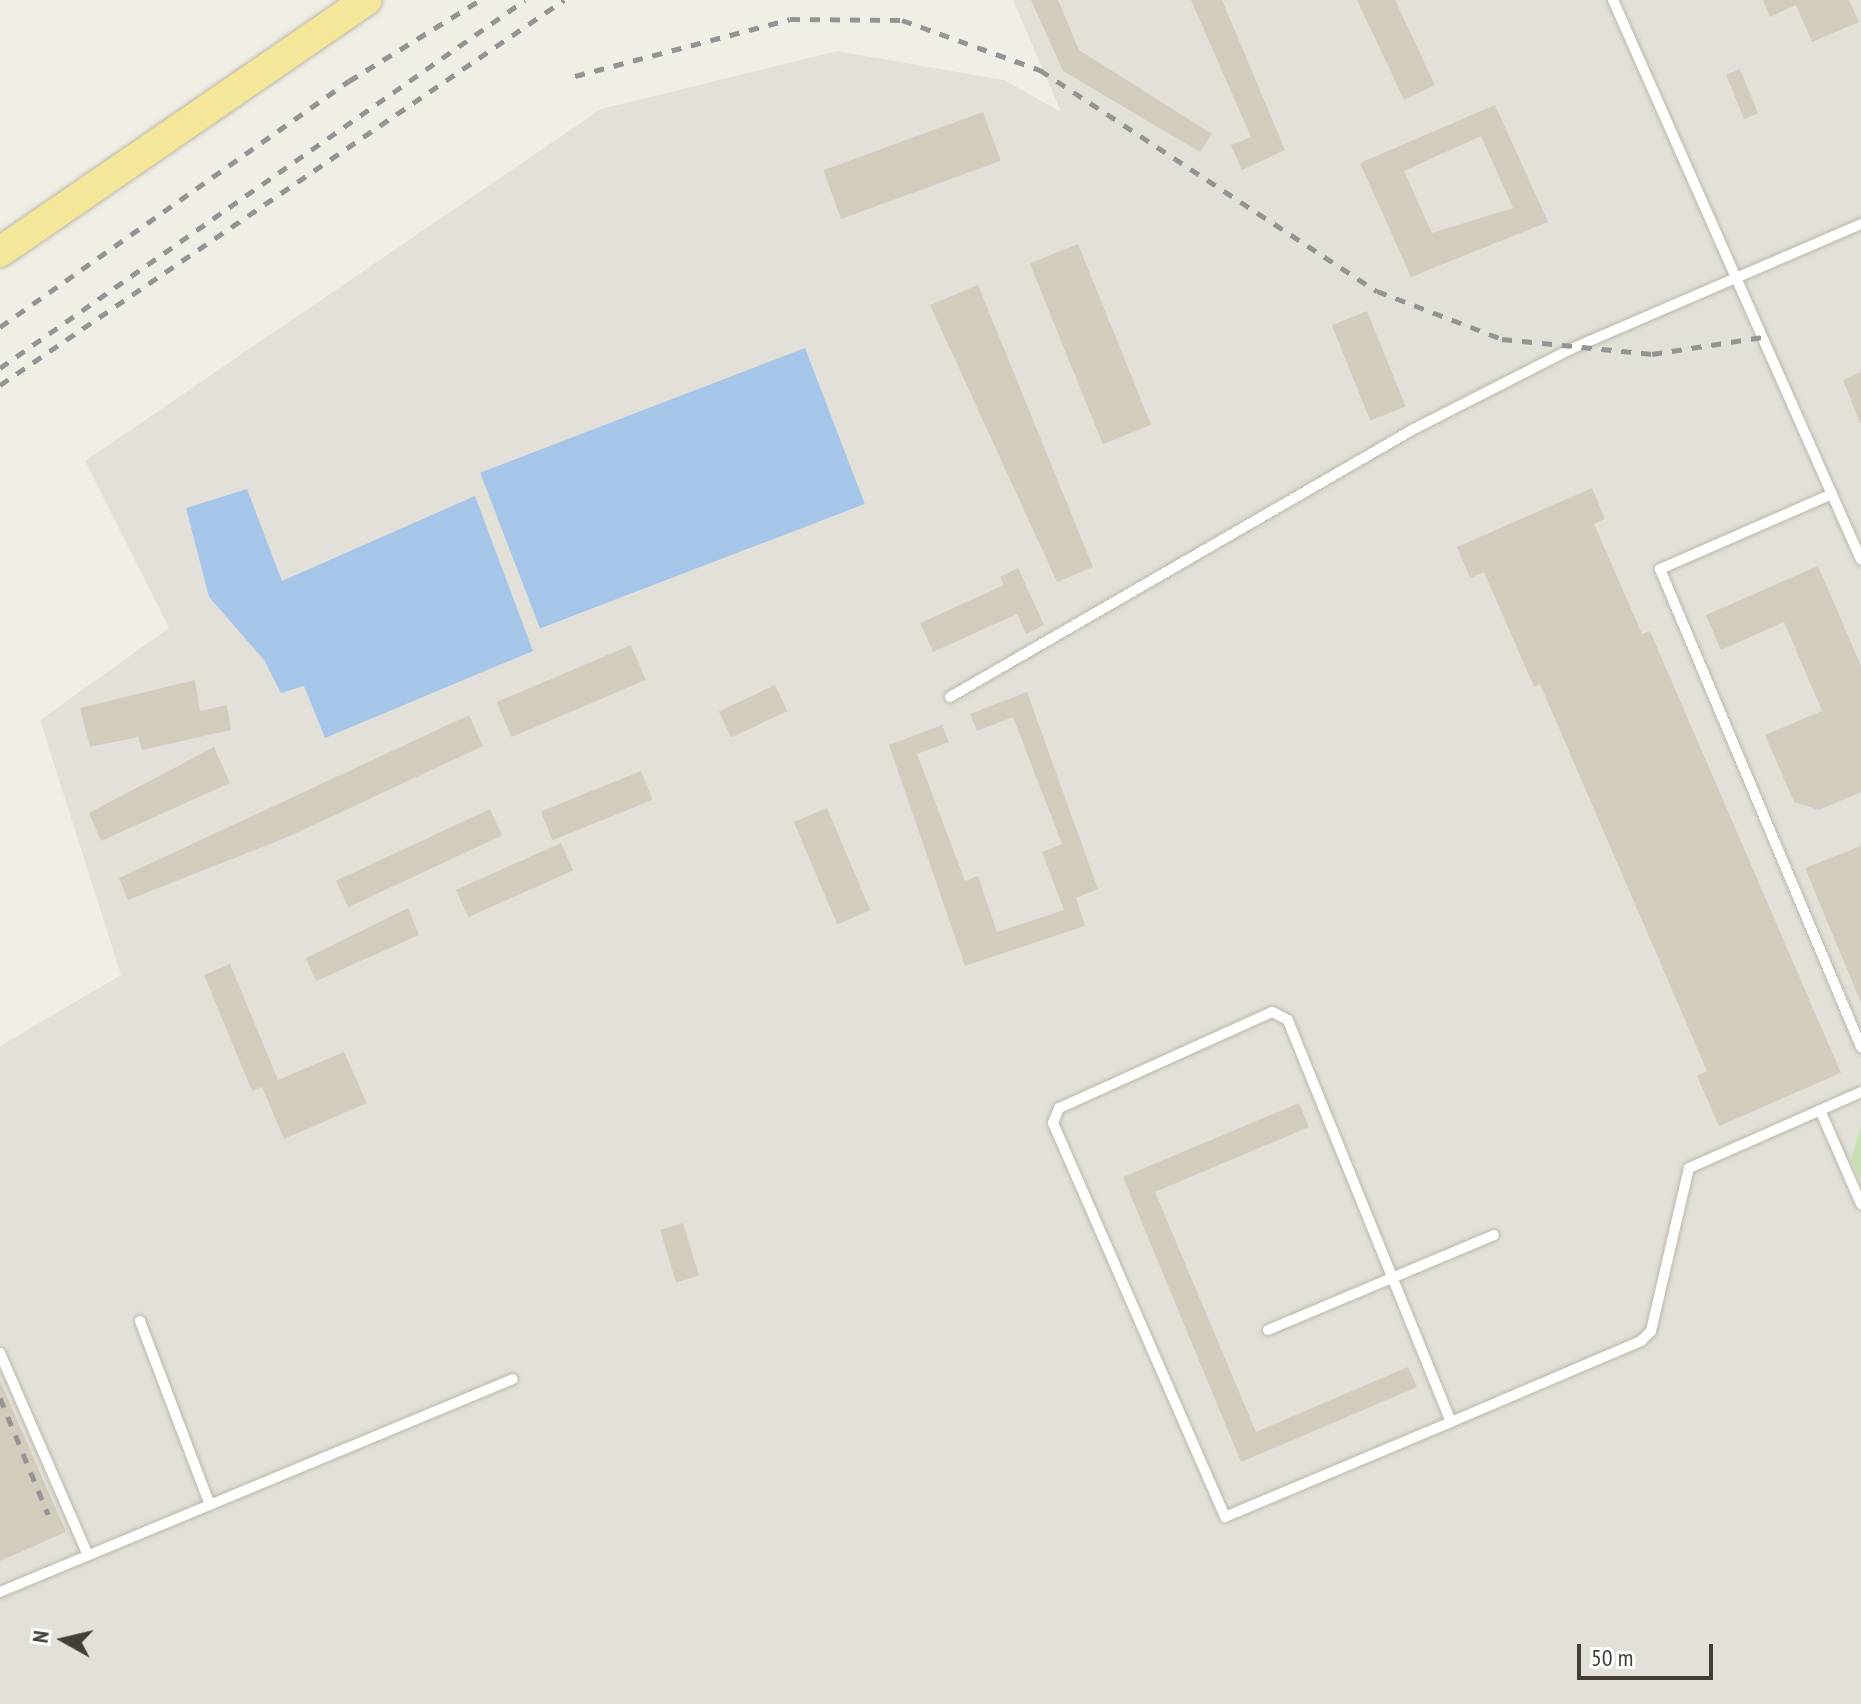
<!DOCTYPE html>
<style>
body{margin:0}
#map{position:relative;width:1861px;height:1704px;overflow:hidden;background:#f1efe5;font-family:"PT Sans Narrow",sans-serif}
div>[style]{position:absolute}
.industrial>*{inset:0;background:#e3e0da}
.green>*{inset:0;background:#c6e2b1}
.water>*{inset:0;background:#a6c6e9;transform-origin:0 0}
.building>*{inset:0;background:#d2ccbc;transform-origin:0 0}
.roads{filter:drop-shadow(0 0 2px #bcb7a9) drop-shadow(0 0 2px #bcb7a9)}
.lane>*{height:10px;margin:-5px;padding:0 5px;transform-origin:5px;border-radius:5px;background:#fff}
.primary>*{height:30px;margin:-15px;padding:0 15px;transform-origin:15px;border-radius:15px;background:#f5e79a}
.rail>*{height:5px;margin-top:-2.5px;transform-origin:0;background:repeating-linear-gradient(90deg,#949494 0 10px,transparent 0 20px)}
span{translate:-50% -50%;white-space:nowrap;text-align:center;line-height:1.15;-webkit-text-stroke:6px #fff;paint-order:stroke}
.north{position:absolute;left:24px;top:1600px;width:80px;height:80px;-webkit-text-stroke:6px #fff;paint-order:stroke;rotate:278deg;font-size:22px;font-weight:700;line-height:32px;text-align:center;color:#433f35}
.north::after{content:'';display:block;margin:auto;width:28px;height:36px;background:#433f35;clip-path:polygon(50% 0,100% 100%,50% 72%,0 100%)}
.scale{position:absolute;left:1577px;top:1644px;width:136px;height:36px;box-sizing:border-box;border:4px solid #433f35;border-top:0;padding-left:10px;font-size:24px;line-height:28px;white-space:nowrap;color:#433f35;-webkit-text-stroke:6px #fff;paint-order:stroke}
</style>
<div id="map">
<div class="industrial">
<i style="clip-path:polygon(1013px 0,1861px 0,1861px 1704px,0 1704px,0 1046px,121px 975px,40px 720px,169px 628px,85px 461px,601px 109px,837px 51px,1004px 80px,1061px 112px)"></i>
</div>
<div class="green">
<i style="clip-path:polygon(1861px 1125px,1861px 1180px,1851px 1160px)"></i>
</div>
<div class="water">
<i style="left:805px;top:348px;width:167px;height:348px;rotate:69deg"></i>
<i style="clip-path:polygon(247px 489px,282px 581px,475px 496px,533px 651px,325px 738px,304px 686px,281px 693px,264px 660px,209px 597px,186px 508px)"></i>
</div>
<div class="building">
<i style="clip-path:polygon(1031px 0,1058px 0,1079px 50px,1212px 134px,1200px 152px,1063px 71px)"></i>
<i style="clip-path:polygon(1191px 0,1222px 0,1285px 150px,1242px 170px,1231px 145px,1251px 137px)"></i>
<i style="clip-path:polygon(1357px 0,1395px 0,1435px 85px,1404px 100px)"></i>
<i style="clip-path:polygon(1763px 0,1849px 0,1859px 22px,1812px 42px,1796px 5px,1770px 17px)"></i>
<i style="left:1740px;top:69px;width:48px;height:15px;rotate:68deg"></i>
<i style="clip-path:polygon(evenodd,1495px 105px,1548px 222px,1411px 277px,1360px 163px,1495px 105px,1481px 136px,1513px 208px,1432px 233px,1404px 171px,1481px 136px)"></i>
<i style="left:983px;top:112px;width:52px;height:170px;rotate:70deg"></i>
<i style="left:1078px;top:244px;width:195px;height:52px;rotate:68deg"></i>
<i style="clip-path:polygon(978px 285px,1093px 567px,1057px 582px,930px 305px)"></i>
<i style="left:1367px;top:311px;width:103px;height:38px;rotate:68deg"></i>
<i style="clip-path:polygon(1861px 372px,1861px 423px,1860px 423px,1843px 380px)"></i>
<i style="clip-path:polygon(1592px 488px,1605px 519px,1594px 524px,1642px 634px,1650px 631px,1841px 1073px,1719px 1126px,1697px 1076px,1707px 1071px,1540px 684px,1534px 687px,1484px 572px,1470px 578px,1457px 547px)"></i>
<i style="clip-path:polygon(1818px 566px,1861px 666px,1861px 792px,1819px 810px,1794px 802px,1765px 735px,1822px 711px,1784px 622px,1721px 650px,1706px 615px)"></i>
<i style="clip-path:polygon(1018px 568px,1044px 625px,1026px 634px,1017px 614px,933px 652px,920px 623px,1004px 585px,1000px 577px)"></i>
<i style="left:631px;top:645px;width:38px;height:146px;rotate:67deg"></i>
<i style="clip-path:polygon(195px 680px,200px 711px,227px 705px,231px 730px,142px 750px,138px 737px,90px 747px,80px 708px)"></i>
<i style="left:775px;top:685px;width:29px;height:62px;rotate:65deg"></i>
<i style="clip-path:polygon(1027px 692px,1098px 889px,1076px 898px,1085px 926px,965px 966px,889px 745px,942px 725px,949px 742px,917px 754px,965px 881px,978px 876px,997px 932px,1064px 910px,1042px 852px,1062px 844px,1013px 717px,977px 731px,970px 714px)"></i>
<i style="clip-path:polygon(469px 715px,483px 746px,290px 836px,128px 900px,119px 878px)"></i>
<i style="clip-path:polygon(214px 747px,230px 783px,101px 841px,89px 813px)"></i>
<i style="left:641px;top:771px;width:31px;height:108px;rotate:68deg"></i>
<i style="left:827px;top:808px;width:111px;height:36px;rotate:67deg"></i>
<i style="left:490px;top:809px;width:29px;height:170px;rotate:65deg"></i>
<i style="left:561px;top:843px;width:30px;height:115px;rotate:66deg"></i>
<i style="clip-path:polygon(1861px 846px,1861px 1003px,1805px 868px)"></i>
<i style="clip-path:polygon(408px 908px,419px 935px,316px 981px,306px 958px)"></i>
<i style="clip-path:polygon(230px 964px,278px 1080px,344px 1052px,367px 1103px,284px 1139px,262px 1087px,252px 1091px,204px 975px)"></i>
<i style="clip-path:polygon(1299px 1103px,1309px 1127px,1155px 1192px,1256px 1432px,1408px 1367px,1417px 1387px,1241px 1462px,1123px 1177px)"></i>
<i style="left:683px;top:1223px;width:55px;height:24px;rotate:73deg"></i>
<i style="clip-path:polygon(0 1381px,66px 1532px,0 1561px)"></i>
</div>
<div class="roads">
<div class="lane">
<i style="left:1613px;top:0;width:612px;rotate:66.11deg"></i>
<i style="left:1832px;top:494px;width:188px;rotate:156.4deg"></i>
<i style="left:1660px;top:569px;width:519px;rotate:67.19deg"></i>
<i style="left:950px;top:697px;width:534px;rotate:-30.02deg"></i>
<i style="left:1412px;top:430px;width:178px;rotate:-27deg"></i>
<i style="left:1571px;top:349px;width:316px;rotate:-23.3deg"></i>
<i style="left:1820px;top:1110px;width:103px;rotate:66.4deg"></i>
<i style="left:140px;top:1321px;width:197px;rotate:69.2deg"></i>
<i style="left:1268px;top:1330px;width:245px;rotate:-22.8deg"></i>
<i style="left:0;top:1353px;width:220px;rotate:66.5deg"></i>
<i style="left:1451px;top:1422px;width:434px;rotate:-112.1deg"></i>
<i style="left:1288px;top:1020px;width:18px;rotate:-153deg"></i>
<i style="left:1272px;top:1012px;width:234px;rotate:155.7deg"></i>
<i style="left:1059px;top:1108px;width:16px;rotate:112deg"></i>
<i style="left:1053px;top:1123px;width:430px;rotate:66.4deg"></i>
<i style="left:1225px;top:1517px;width:245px;rotate:-22.8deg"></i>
<i style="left:1451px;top:1422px;width:207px;rotate:-23.1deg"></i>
<i style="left:1641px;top:1341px;width:14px;rotate:-45deg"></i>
<i style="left:1651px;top:1331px;width:167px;rotate:-76.9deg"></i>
<i style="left:1689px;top:1168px;width:188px;rotate:-23.8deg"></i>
<i style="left:0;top:1592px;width:555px;rotate:-22.55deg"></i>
</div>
<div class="primary">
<i style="left:0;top:252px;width:445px;rotate:-34.5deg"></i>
</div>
</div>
<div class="rail">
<i style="left:575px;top:76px;width:222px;rotate:-14.8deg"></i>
<i style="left:790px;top:19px;width:112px;rotate:0.5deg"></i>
<i style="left:902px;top:20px;width:147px;rotate:19.9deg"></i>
<i style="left:1040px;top:70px;width:403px;rotate:33.3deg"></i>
<i style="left:1377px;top:291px;width:134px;rotate:21deg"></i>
<i style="left:1502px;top:339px;width:151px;rotate:5.7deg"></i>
<i style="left:1652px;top:354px;width:112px;rotate:-8.7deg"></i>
<i style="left:0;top:327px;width:427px;rotate:-35.2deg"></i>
<i style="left:349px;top:81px;width:154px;rotate:-31.7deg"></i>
<i style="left:0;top:368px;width:641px;rotate:-35.03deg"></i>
<i style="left:0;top:385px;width:683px;rotate:-34.32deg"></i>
<i style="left:0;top:1398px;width:126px;rotate:67.5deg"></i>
</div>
<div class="north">N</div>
<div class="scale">50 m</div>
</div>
